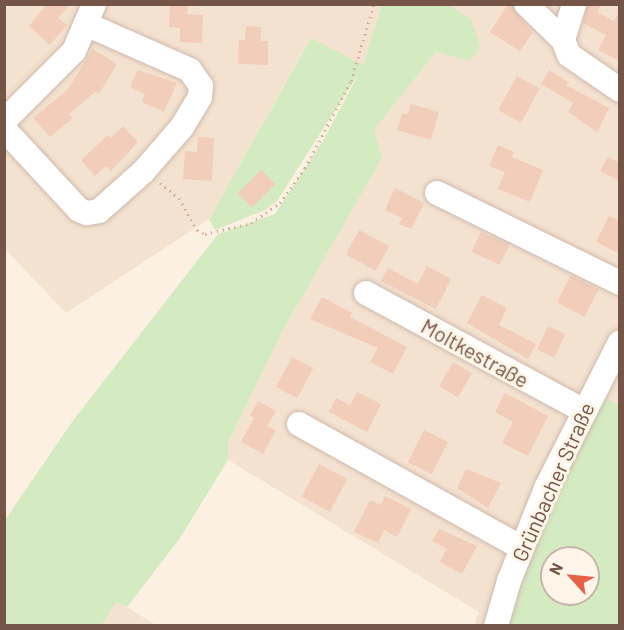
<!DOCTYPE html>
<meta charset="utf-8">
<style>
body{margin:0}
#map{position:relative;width:624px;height:630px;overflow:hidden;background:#fcf0e2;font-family:Barlow,sans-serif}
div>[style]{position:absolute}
.residential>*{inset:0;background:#f4e2d0}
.green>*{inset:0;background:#d4eac1}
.building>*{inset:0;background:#f2cdba;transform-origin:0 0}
.path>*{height:3px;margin-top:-1.5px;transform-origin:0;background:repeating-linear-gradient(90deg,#d6b09d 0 1.5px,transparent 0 6px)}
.roads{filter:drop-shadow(0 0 2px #cfb9ac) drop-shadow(0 0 2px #cfb9ac)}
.minor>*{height:24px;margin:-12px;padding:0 12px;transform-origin:12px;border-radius:12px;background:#fff}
span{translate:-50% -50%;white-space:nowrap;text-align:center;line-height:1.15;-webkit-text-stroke:6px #fff5e8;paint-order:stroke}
.street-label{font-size:21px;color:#745548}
.frame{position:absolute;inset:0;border:6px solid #745548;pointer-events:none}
.north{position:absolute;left:540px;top:546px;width:60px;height:60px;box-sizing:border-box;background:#fff5e8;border:2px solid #c7b5a8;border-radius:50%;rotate:297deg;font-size:16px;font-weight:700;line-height:24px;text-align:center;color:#745548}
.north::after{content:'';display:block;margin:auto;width:21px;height:27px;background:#e76146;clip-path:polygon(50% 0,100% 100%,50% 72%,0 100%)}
</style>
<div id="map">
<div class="residential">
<i style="clip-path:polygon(11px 5px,382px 5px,363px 66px,310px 39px,209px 219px,66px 313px,5px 249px,4px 9px)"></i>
<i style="clip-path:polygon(450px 5px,619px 5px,619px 405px,601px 396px,504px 625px,474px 625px,479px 612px,228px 460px,228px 443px,283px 330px,381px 158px,374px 130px,436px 52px,468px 61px,471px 20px)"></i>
<i style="clip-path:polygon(116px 602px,127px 607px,156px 625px,102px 626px)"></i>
</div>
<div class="green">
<i style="clip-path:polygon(382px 5px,450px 5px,471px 20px,481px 48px,468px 61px,436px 52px,374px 130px,382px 158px,283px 330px,228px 443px,228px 460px,180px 538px,127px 607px,116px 602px,102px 625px,5px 626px,5px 520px,72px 422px,218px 234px,275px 214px,324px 139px,359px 73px,277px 201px,265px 210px,215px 230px,209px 219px,311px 38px,363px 65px)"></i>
<i style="clip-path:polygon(evenodd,601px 396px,619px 405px,619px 625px,504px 626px,529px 546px,601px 396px,552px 558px,588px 558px,588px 594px,552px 594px,552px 558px)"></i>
</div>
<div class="building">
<i style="clip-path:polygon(47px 4px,70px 4px,58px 18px,67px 25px,50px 45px,29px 26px)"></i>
<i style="clip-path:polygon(170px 4px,188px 4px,187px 14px,203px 15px,202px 43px,180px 42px,180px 28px,169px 27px)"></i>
<i style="clip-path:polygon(508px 4px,512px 4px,532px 33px,520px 51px,490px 32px)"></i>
<i style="clip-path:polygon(588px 4px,601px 4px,597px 12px,614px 21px,620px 10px,620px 61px,598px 50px,606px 35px,583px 23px)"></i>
<i style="clip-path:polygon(246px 26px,261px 27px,261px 41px,268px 41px,268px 65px,238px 64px,239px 40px,245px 40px)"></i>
<i style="clip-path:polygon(93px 49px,117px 64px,99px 94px,95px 92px,69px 114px,73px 118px,50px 137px,33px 118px,68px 89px)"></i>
<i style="clip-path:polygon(138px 70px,177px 83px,164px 112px,142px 102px,145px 94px,130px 87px)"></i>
<i style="clip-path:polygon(549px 70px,568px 82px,566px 85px,609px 108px,597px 132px,568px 112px,573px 103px,541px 84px)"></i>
<i style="left:517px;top:76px;width:26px;height:39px;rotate:29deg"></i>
<i style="clip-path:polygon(411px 104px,439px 112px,431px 140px,397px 130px,402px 113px,408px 114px)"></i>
<i style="clip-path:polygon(123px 126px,138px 142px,111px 171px,106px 166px,95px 176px,81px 160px,108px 135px,111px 138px)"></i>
<i style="clip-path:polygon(198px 137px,214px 138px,212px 181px,183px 179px,185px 151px,197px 152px)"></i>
<i style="clip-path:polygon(498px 145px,514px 152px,512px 157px,543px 170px,530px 202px,498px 189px,505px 172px,489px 166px)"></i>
<i style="clip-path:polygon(608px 157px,620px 163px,620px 181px,600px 171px)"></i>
<i style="left:261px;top:170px;width:20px;height:33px;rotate:45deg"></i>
<i style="clip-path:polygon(395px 188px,424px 203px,411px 229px,399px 224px,402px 218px,385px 210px)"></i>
<i style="clip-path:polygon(609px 216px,620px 221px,620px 254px,596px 242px)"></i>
<i style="left:359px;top:230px;width:34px;height:28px;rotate:28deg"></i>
<i style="left:481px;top:232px;width:31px;height:22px;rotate:25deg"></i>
<i style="clip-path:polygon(427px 266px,451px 279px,436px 309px,381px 281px,388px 268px,418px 284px)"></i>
<i style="left:571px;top:275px;width:31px;height:31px;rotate:27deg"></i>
<i style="clip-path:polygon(482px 295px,507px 308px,499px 325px,536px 344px,528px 359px,467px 323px)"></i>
<i style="clip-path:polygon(322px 297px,352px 313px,350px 317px,407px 347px,393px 374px,370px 362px,378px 348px,310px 319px)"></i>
<i style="left:548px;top:326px;width:19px;height:26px;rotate:25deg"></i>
<i style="left:292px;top:357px;width:24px;height:34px;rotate:28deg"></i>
<i style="left:453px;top:362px;width:22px;height:28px;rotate:30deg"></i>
<i style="clip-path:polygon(357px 392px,381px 404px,367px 432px,329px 412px,336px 398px,350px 405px)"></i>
<i style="clip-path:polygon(505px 393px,548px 416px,528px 456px,502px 443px,513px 422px,495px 412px)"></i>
<i style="clip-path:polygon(258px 401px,276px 411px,267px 426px,276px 430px,263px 454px,241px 442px,254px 418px,250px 416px)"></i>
<i style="left:424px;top:430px;width:27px;height:36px;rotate:27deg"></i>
<i style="left:319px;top:464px;width:32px;height:37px;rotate:28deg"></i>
<i style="clip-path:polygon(466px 469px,501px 483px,488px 508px,457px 488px)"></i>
<i style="clip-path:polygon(385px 496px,411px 509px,397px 537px,384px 530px,378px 543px,354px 532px,370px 500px,381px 505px)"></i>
<i style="clip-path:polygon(439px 529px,477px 546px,462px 574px,440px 562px,447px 549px,432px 541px)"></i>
</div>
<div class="path">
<i style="left:160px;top:183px;width:24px;rotate:38deg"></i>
<i style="left:179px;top:198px;width:37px;rotate:61deg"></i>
<i style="left:197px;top:230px;width:9px;rotate:27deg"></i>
<i style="left:205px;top:234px;width:47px;rotate:-13.4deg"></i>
<i style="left:251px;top:223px;width:35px;rotate:-35deg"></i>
<i style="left:280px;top:203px;width:43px;rotate:-54.5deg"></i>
<i style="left:305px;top:168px;width:98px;rotate:-62.1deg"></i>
<i style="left:351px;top:81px;width:80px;rotate:-73.4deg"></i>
</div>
<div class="roads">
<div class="minor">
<i style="left:526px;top:4px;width:52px;rotate:44.2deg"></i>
<i style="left:563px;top:40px;width:16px;rotate:68deg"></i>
<i style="left:569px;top:55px;width:62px;rotate:34.5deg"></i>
<i style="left:563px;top:40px;width:38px;rotate:-73deg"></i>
<i style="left:4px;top:121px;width:99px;rotate:-45deg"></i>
<i style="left:74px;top:51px;width:51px;rotate:-66.9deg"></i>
<i style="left:4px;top:129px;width:110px;rotate:47.2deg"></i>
<i style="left:79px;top:210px;width:9px;rotate:21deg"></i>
<i style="left:87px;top:213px;width:12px;rotate:-9deg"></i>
<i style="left:99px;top:211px;width:59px;rotate:-41.6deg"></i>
<i style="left:143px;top:172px;width:60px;rotate:-49.1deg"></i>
<i style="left:182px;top:127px;width:35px;rotate:-59deg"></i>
<i style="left:200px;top:97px;width:11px;rotate:-85deg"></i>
<i style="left:201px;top:86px;width:19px;rotate:-125deg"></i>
<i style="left:190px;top:70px;width:111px;rotate:-156.2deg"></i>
<i style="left:437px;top:193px;width:204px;rotate:26.2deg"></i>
<i style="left:366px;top:293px;width:248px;rotate:28.4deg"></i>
<i style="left:299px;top:424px;width:255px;rotate:29.1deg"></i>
<i style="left:496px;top:626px;width:47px;rotate:-73.9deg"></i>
<i style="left:509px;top:581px;width:102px;rotate:-68.2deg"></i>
<i style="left:547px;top:486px;width:161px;rotate:-63.1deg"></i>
</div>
</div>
<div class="street-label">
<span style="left:475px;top:353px;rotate:29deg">Moltkestraße</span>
<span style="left:553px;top:482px;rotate:-66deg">Grünbacher Straße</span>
</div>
<div class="frame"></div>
<div class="north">N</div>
</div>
